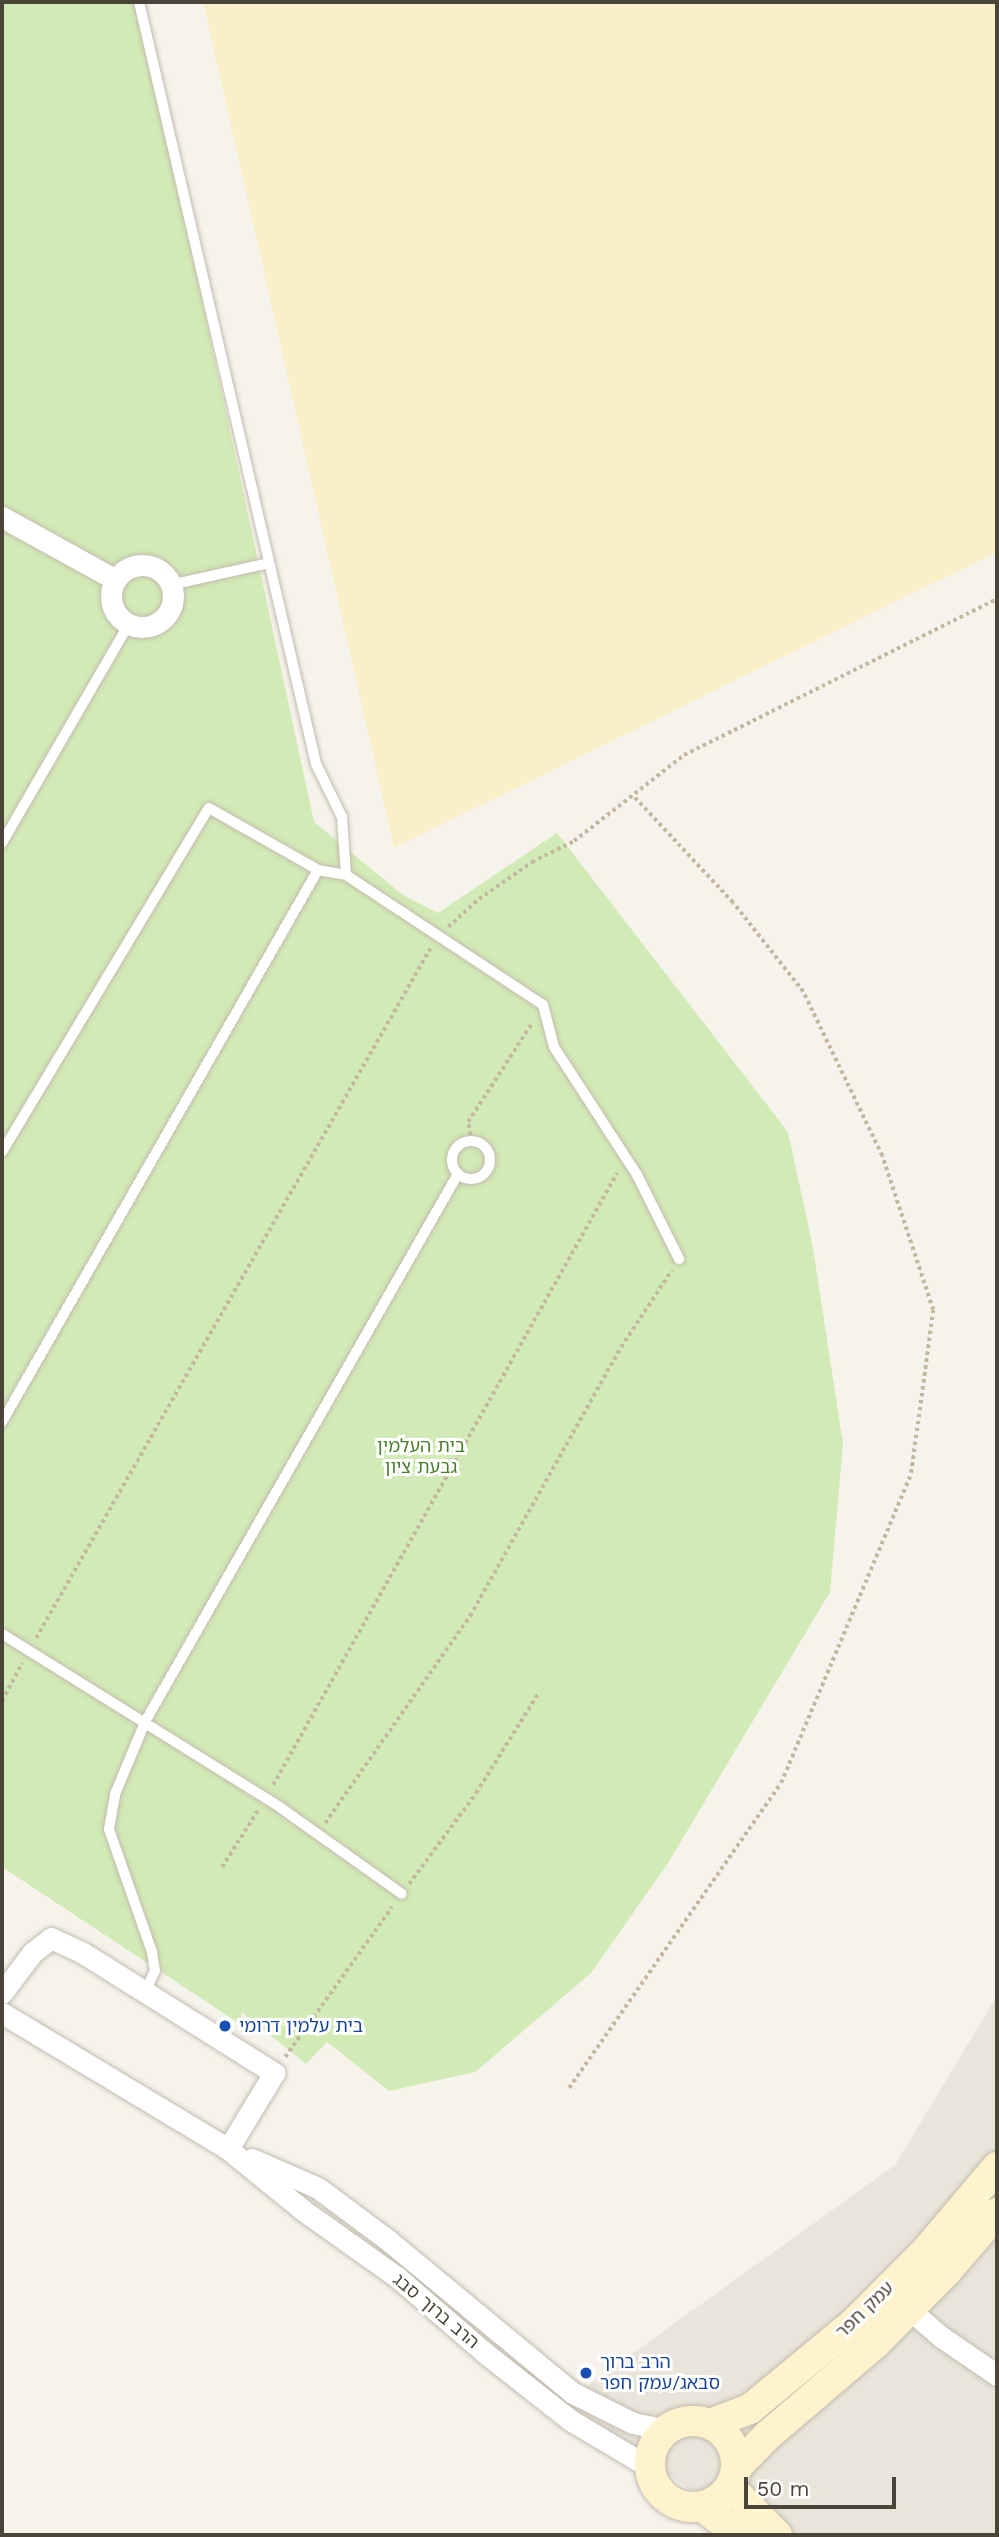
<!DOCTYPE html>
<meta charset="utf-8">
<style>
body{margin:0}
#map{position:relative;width:999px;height:2537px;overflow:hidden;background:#f6f3ec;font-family:"Work Sans","Noto Sans Hebrew",sans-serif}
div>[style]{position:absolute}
.residential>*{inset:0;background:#eae5da}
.green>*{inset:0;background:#d2eab5}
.sand>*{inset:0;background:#f9efc9}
.path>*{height:3.5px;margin-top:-1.75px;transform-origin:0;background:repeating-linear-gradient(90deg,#c4b79f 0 3.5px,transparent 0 7px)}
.roads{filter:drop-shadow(0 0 2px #c2bbae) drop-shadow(0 0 2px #c2bbae)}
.lane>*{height:10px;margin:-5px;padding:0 5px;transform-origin:5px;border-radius:5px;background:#fff}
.lane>.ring{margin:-5px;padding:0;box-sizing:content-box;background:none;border:10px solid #fff;border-radius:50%}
.street>*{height:21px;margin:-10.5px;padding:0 10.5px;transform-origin:10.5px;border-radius:10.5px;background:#fff}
.street>.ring{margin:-10.5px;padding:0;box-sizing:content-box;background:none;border:21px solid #fff;border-radius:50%}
.secondary>*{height:30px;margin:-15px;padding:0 15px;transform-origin:15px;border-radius:15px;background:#fff3cd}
.secondary>.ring{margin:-15px;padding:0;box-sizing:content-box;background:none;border:30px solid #fff3cd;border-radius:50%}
.dots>*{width:19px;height:19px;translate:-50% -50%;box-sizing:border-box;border:4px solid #fff;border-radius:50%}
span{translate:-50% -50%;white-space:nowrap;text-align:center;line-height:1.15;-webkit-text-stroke:6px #fff;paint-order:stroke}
.park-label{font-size:18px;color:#4a7f2a}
.transit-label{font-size:18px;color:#164399}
.left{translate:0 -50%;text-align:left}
.street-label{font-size:18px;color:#4b4439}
.frame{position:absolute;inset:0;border:4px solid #4b4439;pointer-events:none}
.scale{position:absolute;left:744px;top:2477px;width:152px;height:32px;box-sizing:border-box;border:4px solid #4b4439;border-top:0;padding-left:9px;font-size:21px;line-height:24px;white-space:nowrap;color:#4b4439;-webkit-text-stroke:5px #fff;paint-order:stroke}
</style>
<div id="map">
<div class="residential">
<i style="clip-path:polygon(997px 1996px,997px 2535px,754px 2535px,565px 2402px,895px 2165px)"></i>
</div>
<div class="green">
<i style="clip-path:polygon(2px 2px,138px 2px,314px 822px,403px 895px,438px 913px,557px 833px,788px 1132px,813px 1248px,843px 1444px,830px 1592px,668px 1863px,591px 1973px,475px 2072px,389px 2091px,327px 2042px,306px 2064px,242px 2012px,240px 2024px,2px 1867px)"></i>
</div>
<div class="sand">
<i style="clip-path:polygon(203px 2px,997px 2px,997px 552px,394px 848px)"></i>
</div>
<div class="path">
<i style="left:448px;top:927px;width:42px;rotate:-42.1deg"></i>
<i style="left:479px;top:899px;width:65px;rotate:-34.9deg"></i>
<i style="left:532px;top:862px;width:47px;rotate:-26.6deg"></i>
<i style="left:574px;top:841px;width:140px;rotate:-38deg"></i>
<i style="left:684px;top:755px;width:350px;rotate:-26.5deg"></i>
<i style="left:471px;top:1142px;width:20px;rotate:-99deg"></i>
<i style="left:468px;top:1122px;width:118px;rotate:-57.1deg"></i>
<i style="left:36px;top:1638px;width:794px;rotate:-60.24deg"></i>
<i style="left:2px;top:1701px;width:43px;rotate:-62.2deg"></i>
<i style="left:273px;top:1785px;width:702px;rotate:-60.66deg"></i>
<i style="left:325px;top:1823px;width:253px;rotate:-55deg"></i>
<i style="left:470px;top:1616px;width:308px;rotate:-60.7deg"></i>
<i style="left:621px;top:1347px;width:92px;rotate:-56.5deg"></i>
<i style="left:222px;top:1867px;width:67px;rotate:-57.7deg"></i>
<i style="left:409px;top:1884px;width:113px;rotate:-53.6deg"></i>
<i style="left:476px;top:1793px;width:119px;rotate:-58deg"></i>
<i style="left:285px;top:2057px;width:184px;rotate:-54.5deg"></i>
<i style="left:569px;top:2088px;width:371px;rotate:-55.2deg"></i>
<i style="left:781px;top:1783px;width:336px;rotate:-67.2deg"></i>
<i style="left:911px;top:1473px;width:164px;rotate:-82.3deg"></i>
<i style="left:933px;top:1310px;width:162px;rotate:-108.3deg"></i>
<i style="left:882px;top:1156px;width:182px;rotate:-115.7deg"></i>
<i style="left:803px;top:992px;width:113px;rotate:-128.2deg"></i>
<i style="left:733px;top:903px;width:146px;rotate:-133.1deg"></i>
</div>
<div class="roads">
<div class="lane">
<i style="left:139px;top:2px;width:782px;rotate:76.92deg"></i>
<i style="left:316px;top:764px;width:59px;rotate:63.9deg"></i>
<i style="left:342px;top:817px;width:58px;rotate:86.1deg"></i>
<i style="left:170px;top:585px;width:101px;rotate:-12.5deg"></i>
<i style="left:2px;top:843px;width:253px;rotate:-59.9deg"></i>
<i class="ring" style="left:452px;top:1141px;width:28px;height:28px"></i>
<i style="left:2px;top:1152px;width:401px;rotate:-59deg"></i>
<i style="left:209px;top:808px;width:125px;rotate:29.6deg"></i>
<i style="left:2px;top:1422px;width:636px;rotate:-60.21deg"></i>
<i style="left:318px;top:870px;width:28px;rotate:10deg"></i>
<i style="left:346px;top:875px;width:236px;rotate:33.4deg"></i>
<i style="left:543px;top:1005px;width:43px;rotate:75.3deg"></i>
<i style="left:554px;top:1047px;width:153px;rotate:57deg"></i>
<i style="left:637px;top:1175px;width:94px;rotate:63.4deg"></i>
<i style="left:2px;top:1634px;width:329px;rotate:31.9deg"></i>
<i style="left:281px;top:1808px;width:148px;rotate:35.4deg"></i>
<i style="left:145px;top:1992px;width:23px;rotate:-65deg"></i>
<i style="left:155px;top:1971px;width:19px;rotate:-99deg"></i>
<i style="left:152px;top:1952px;width:130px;rotate:-109.3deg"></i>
<i style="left:109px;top:1829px;width:36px;rotate:-80deg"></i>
<i style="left:115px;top:1794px;width:80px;rotate:-67.3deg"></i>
<i style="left:146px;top:1720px;width:629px;rotate:-60.26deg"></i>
</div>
<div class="street">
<i style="left:2px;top:517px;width:130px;rotate:28.9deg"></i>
<i class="ring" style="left:111px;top:565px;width:41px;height:41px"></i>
<i style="left:2px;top:1993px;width:50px;rotate:-53.1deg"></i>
<i style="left:32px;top:1953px;width:24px;rotate:-38deg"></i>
<i style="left:51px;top:1938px;width:35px;rotate:25deg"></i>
<i style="left:83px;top:1953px;width:226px;rotate:32.1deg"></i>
<i style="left:274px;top:2073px;width:89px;rotate:121.2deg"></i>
<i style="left:2px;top:2013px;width:264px;rotate:31deg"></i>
<i style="left:228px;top:2149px;width:98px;rotate:39.2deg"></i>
<i style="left:304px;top:2211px;width:114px;rotate:35.4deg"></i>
<i style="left:397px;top:2277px;width:116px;rotate:40.8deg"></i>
<i style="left:485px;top:2353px;width:108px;rotate:38.2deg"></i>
<i style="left:570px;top:2420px;width:92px;rotate:30.7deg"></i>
<i style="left:252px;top:2159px;width:72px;rotate:23.7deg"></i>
<i style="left:318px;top:2188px;width:89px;rotate:36.7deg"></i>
<i style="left:389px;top:2241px;width:239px;rotate:39.6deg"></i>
<i style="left:573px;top:2393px;width:67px;rotate:26.6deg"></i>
<i style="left:633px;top:2423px;width:33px;rotate:12deg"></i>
<i style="left:909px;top:2309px;width:41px;rotate:41.1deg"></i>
<i style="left:940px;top:2336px;width:69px;rotate:34.4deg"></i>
</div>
<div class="secondary">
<i class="ring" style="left:650px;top:2421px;width:56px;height:56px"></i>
<i style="left:710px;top:2424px;width:43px;rotate:-20.6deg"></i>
<i style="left:750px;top:2409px;width:135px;rotate:-39.6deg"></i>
<i style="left:854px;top:2323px;width:102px;rotate:-45deg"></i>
<i style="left:926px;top:2251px;width:110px;rotate:-49.8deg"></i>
<i style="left:736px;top:2468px;width:45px;rotate:-45.9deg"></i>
<i style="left:767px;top:2436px;width:143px;rotate:-40.5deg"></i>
<i style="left:876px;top:2343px;width:100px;rotate:-45.4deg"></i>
<i style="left:946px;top:2272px;width:78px;rotate:-49.2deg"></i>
<i style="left:730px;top:2487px;width:67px;rotate:45.6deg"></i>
<i style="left:703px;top:2507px;width:46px;rotate:37.9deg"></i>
</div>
</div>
<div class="dots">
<i style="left:225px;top:2026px;background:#1a4fb4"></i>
<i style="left:586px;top:2373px;background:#1a4fb4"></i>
</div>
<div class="park-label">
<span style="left:421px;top:1457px">בית העלמין<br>גבעת ציון</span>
</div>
<div class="transit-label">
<span class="left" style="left:239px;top:2026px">בית עלמין דרומי</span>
<span class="left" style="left:600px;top:2373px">הרב ברוך<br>סבאג/עמק חפר</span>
</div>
<div class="street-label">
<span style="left:865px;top:2310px;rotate:-44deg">עמק חפר</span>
<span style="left:436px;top:2311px;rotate:40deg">הרב ברוך סבג</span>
</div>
<div class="frame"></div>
<div class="scale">50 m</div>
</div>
